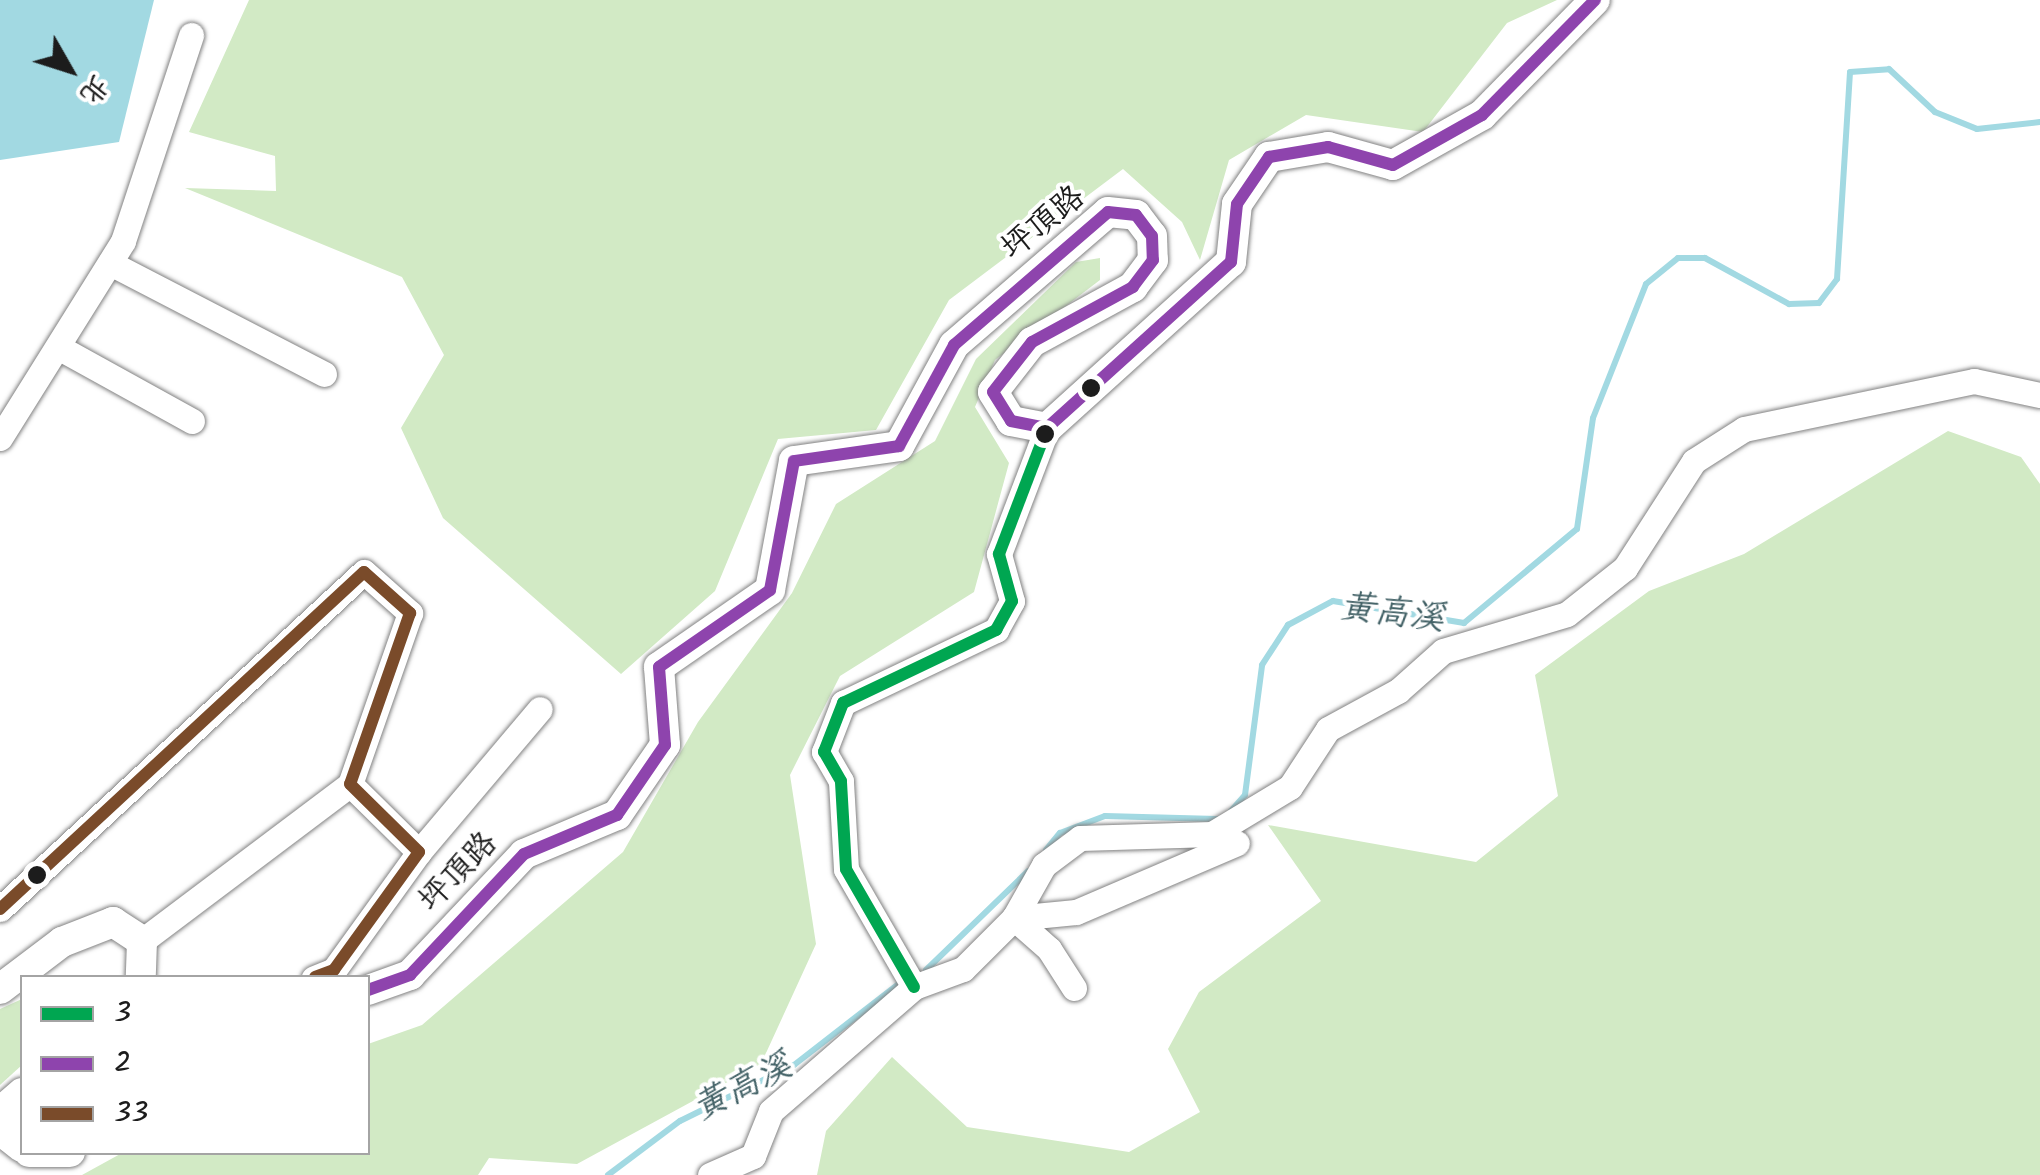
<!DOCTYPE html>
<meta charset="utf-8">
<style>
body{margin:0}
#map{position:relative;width:2040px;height:1175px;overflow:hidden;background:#fff;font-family:Kalam,"LXGW WenKai TC",sans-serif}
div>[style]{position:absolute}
.green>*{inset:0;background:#d2eac5}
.water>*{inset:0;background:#a2d9e2}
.stream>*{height:6px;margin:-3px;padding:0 3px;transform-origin:3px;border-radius:3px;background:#a2d9e2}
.roads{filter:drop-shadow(0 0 2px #828282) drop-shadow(0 0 2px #828282)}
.minor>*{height:25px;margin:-12.5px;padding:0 12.5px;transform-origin:12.5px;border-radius:12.5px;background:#fff}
.tertiary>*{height:30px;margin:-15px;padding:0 15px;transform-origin:15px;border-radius:15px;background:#fff}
.bus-1>*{height:12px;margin:-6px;padding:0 6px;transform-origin:6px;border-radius:6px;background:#00a651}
.bus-2>*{height:12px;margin:-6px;padding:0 6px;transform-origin:6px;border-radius:6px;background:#8e44ad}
.bus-3>*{height:12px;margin:-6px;padding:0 6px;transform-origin:6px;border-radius:6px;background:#7a4b2a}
.dots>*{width:28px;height:28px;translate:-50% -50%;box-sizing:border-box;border:5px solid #fff;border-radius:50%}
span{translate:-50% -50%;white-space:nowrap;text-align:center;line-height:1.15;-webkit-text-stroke:8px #fff;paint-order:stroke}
.street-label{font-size:32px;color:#1c1c1c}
.water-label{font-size:35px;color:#426166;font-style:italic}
.legend{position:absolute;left:20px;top:975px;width:350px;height:180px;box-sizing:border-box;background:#fff;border:2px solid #a4a4a4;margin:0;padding:12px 18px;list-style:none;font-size:30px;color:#1c1c1c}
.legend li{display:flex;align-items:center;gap:20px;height:50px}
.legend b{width:50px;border:2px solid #a4a4a4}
.north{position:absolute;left:20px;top:20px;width:100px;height:100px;-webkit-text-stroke:8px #fff;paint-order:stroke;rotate:129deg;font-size:28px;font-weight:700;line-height:40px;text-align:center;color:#1c1c1c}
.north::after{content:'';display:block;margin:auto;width:35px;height:45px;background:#1c1c1c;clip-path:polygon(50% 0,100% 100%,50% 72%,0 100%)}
</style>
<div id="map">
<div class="green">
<i style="clip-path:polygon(249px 0,1557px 0,1507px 23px,1423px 132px,1306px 115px,1229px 160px,1200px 260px,1182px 222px,1123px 169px,949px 300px,876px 430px,778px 439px,715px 591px,621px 674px,443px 518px,401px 428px,444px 355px,402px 277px,185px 188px,276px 191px,275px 156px,189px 132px)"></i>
<i style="clip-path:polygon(1100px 258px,1100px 280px,995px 360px,975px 407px,1009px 463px,974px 592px,840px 676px,790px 775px,816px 944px,761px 1064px,577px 1164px,489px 1158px,478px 1175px,82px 1175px,122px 1153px,368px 1152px,368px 1044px,422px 1025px,623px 852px,698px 722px,792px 593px,836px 504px,935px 441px,976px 359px,1076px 262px)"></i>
<i style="clip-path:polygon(1948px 431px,2021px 457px,2040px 484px,2040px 1175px,817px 1175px,826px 1131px,892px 1057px,967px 1127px,1129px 1152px,1200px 1112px,1168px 1049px,1199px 992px,1321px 901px,1268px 825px,1476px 862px,1558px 796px,1535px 675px,1649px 591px,1744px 554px)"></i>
<i style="clip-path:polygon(22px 999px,22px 1065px,0 1085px,0 1009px)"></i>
</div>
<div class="water">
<i style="clip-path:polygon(0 0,154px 0,119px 142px,0 160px)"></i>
</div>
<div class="stream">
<i style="left:1231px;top:811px;width:21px;rotate:-49deg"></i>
<i style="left:1245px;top:795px;width:131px;rotate:-82.5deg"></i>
<i style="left:1262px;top:665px;width:48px;rotate:-57deg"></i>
<i style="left:1288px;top:625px;width:51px;rotate:-28.1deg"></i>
<i style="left:1333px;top:601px;width:133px;rotate:9.5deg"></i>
<i style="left:1464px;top:623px;width:147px;rotate:-39.8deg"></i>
<i style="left:1577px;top:529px;width:112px;rotate:-81.8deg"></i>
<i style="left:1593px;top:418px;width:144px;rotate:-68.4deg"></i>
<i style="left:1646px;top:284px;width:41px;rotate:-39.1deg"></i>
<i style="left:1678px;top:258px;width:27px"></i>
<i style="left:1705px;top:258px;width:96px;rotate:28.7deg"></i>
<i style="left:1789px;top:304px;width:30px;rotate:-2deg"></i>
<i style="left:1819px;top:303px;width:30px;rotate:-53deg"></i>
<i style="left:1837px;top:279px;width:207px;rotate:-86.4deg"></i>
<i style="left:1850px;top:72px;width:39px;rotate:-4deg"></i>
<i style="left:1889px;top:69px;width:63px;rotate:43.1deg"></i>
<i style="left:1935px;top:112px;width:45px;rotate:22deg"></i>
<i style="left:1977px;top:129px;width:63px;rotate:-6.3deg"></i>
<i style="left:1046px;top:850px;width:22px;rotate:-51deg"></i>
<i style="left:1060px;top:833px;width:48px;rotate:-20.7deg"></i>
<i style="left:1105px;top:816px;width:112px;rotate:1.5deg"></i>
<i style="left:926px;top:970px;width:142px;rotate:-44.1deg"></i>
<i style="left:608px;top:1175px;width:90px;rotate:-36.9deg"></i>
<i style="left:680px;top:1121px;width:127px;rotate:-26.2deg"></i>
<i style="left:794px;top:1065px;width:135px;rotate:-37.8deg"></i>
</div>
<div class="roads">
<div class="minor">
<i style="left:110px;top:263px;width:241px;rotate:27.4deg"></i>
<i style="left:58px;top:347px;width:153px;rotate:28.9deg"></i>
<i style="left:0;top:438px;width:232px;rotate:-58deg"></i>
<i style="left:123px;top:241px;width:217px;rotate:-71.7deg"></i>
<i style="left:419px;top:852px;width:187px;rotate:-49.8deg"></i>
<i style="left:0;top:909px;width:496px;rotate:-42.8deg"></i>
<i style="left:364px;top:572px;width:62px;rotate:41.7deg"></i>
<i style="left:410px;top:613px;width:181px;rotate:109.3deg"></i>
<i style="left:350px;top:784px;width:97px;rotate:44.6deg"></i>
<i style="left:419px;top:852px;width:145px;rotate:125.8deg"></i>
<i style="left:334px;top:970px;width:22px;rotate:158deg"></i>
<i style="left:142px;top:941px;width:261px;rotate:-37deg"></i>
<i style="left:914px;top:987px;width:136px;rotate:-120deg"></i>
<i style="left:846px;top:869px;width:88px;rotate:-93.3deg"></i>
<i style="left:841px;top:781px;width:34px;rotate:-120deg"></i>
<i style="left:824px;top:752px;width:53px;rotate:-68.8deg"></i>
<i style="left:843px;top:703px;width:170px;rotate:-25.5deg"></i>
<i style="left:996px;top:630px;width:33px;rotate:-61deg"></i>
<i style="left:1012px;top:601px;width:49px;rotate:-105.5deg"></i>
<i style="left:999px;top:554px;width:135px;rotate:-69.1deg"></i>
<i style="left:1074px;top:988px;width:46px;rotate:-122.7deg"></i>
<i style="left:1049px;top:949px;width:47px;rotate:-138.5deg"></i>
<i style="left:1014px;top:918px;width:62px;rotate:-5.5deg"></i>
<i style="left:1076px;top:912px;width:175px;rotate:-23.2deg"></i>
<i style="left:710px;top:1175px;width:47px;rotate:-23.8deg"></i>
<i style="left:753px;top:1156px;width:48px;rotate:-68.2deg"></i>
<i style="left:771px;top:1111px;width:189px;rotate:-40.9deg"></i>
<i style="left:914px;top:987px;width:52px;rotate:-20.2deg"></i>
<i style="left:963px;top:969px;width:72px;rotate:-45deg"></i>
<i style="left:1014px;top:918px;width:61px;rotate:-60.5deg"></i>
<i style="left:1044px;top:865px;width:45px;rotate:-36.9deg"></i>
<i style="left:1080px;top:838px;width:132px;rotate:-1.7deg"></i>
<i style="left:1212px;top:834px;width:91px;rotate:-31.1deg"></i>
<i style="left:1290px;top:787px;width:69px;rotate:-56.8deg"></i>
<i style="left:1328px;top:729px;width:80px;rotate:-28.5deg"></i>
<i style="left:1398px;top:691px;width:60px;rotate:-41.6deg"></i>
<i style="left:1443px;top:651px;width:129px;rotate:-16.6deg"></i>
<i style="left:1567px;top:614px;width:74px;rotate:-38.4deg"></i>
<i style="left:1625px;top:568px;width:127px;rotate:-57.2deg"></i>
<i style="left:1694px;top:461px;width:59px;rotate:-32.6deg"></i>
<i style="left:1744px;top:429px;width:235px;rotate:-11.8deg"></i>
<i style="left:1974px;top:381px;width:67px;rotate:12deg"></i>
</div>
<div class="tertiary">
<i style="left:0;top:989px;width:78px;rotate:-37.2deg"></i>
<i style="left:62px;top:942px;width:55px;rotate:-21.4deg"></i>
<i style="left:113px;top:922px;width:35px;rotate:33deg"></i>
<i style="left:142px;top:941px;width:37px;rotate:92deg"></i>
<i style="left:368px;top:990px;width:45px;rotate:-19.7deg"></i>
<i style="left:410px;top:975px;width:166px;rotate:-46.7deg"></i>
<i style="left:524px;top:854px;width:101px;rotate:-22.8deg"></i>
<i style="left:617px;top:815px;width:85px;rotate:-55.6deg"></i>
<i style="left:665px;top:745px;width:78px;rotate:-94.4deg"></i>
<i style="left:659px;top:667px;width:135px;rotate:-34.7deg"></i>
<i style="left:770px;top:590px;width:131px;rotate:-79.5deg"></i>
<i style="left:794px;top:461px;width:106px;rotate:-8.1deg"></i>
<i style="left:899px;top:446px;width:115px;rotate:-61.4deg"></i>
<i style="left:954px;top:345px;width:203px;rotate:-40.8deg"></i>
<i style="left:1108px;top:212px;width:28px;rotate:6deg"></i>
<i style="left:1136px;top:215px;width:26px;rotate:53deg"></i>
<i style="left:1152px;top:236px;width:24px;rotate:88deg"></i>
<i style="left:1153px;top:260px;width:34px;rotate:127deg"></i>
<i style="left:1133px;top:287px;width:115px;rotate:151.4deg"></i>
<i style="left:1032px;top:342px;width:63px;rotate:128deg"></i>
<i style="left:993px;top:392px;width:34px;rotate:58deg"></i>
<i style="left:1011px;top:421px;width:37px;rotate:11deg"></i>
<i style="left:1047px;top:428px;width:248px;rotate:-42.1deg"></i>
<i style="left:1231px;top:262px;width:58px;rotate:-84.1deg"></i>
<i style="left:1237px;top:204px;width:57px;rotate:-55.8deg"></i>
<i style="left:1269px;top:157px;width:60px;rotate:-9.6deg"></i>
<i style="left:1328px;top:147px;width:67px;rotate:15.5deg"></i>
<i style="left:1393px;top:165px;width:102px;rotate:-29.3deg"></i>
<i style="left:1482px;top:115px;width:161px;rotate:-45.5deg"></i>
<i style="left:22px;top:1093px;width:21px;rotate:139deg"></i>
<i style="left:6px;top:1107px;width:30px;rotate:84deg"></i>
<i style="left:9px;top:1137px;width:16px;rotate:38deg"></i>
<i style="left:29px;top:1152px;width:41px"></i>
</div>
</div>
<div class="bus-1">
<i style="left:914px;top:987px;width:136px;rotate:-120deg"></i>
<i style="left:846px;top:869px;width:88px;rotate:-93.3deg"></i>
<i style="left:841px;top:781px;width:34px;rotate:-120deg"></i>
<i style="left:824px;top:752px;width:53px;rotate:-68.8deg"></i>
<i style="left:843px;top:703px;width:170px;rotate:-25.5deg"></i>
<i style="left:996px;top:630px;width:33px;rotate:-61deg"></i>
<i style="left:1012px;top:601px;width:49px;rotate:-105.5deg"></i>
<i style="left:999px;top:554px;width:135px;rotate:-69.1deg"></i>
</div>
<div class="bus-2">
<i style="left:368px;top:990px;width:45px;rotate:-19.7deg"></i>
<i style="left:410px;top:975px;width:166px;rotate:-46.7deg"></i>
<i style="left:524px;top:854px;width:101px;rotate:-22.8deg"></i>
<i style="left:617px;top:815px;width:85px;rotate:-55.6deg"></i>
<i style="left:665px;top:745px;width:78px;rotate:-94.4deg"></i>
<i style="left:659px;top:667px;width:135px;rotate:-34.7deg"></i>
<i style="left:770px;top:590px;width:131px;rotate:-79.5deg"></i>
<i style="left:794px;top:461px;width:106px;rotate:-8.1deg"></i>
<i style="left:899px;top:446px;width:115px;rotate:-61.4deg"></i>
<i style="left:954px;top:345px;width:203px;rotate:-40.8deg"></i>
<i style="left:1108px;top:212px;width:28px;rotate:6deg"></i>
<i style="left:1136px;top:215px;width:26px;rotate:53deg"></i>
<i style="left:1152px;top:236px;width:24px;rotate:88deg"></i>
<i style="left:1153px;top:260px;width:34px;rotate:127deg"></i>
<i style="left:1133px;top:287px;width:115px;rotate:151.4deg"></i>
<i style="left:1032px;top:342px;width:63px;rotate:128deg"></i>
<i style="left:993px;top:392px;width:34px;rotate:58deg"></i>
<i style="left:1011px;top:421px;width:37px;rotate:11deg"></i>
<i style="left:1047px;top:428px;width:248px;rotate:-42.1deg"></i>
<i style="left:1231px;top:262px;width:58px;rotate:-84.1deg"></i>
<i style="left:1237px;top:204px;width:57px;rotate:-55.8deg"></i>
<i style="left:1269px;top:157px;width:60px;rotate:-9.6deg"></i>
<i style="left:1328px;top:147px;width:67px;rotate:15.5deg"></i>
<i style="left:1393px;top:165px;width:102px;rotate:-29.3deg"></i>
<i style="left:1482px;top:115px;width:161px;rotate:-45.5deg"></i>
</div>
<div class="bus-3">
<i style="left:0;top:909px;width:496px;rotate:-42.8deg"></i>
<i style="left:364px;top:572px;width:62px;rotate:41.7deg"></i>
<i style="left:410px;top:613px;width:181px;rotate:109.3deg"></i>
<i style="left:350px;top:784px;width:97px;rotate:44.6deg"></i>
<i style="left:419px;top:852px;width:145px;rotate:125.8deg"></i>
<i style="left:334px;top:970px;width:20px;rotate:160deg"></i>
</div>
<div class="dots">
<i style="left:1091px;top:388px;background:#1c1c1c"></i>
<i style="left:1045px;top:434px;background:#1c1c1c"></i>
<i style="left:37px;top:875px;background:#1c1c1c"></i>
</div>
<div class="street-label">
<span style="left:1044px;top:224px;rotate:-39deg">坪頂路</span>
<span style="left:459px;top:873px;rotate:-46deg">坪頂路</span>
</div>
<div class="water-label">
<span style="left:1392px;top:614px;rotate:7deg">黃高溪</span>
<span style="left:743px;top:1088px;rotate:-27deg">黃高溪</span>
</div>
<ul class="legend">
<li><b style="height:12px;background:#00a651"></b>3</li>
<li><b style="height:12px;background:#8e44ad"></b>2</li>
<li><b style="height:12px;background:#7a4b2a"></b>33</li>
</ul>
<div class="north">北</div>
</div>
